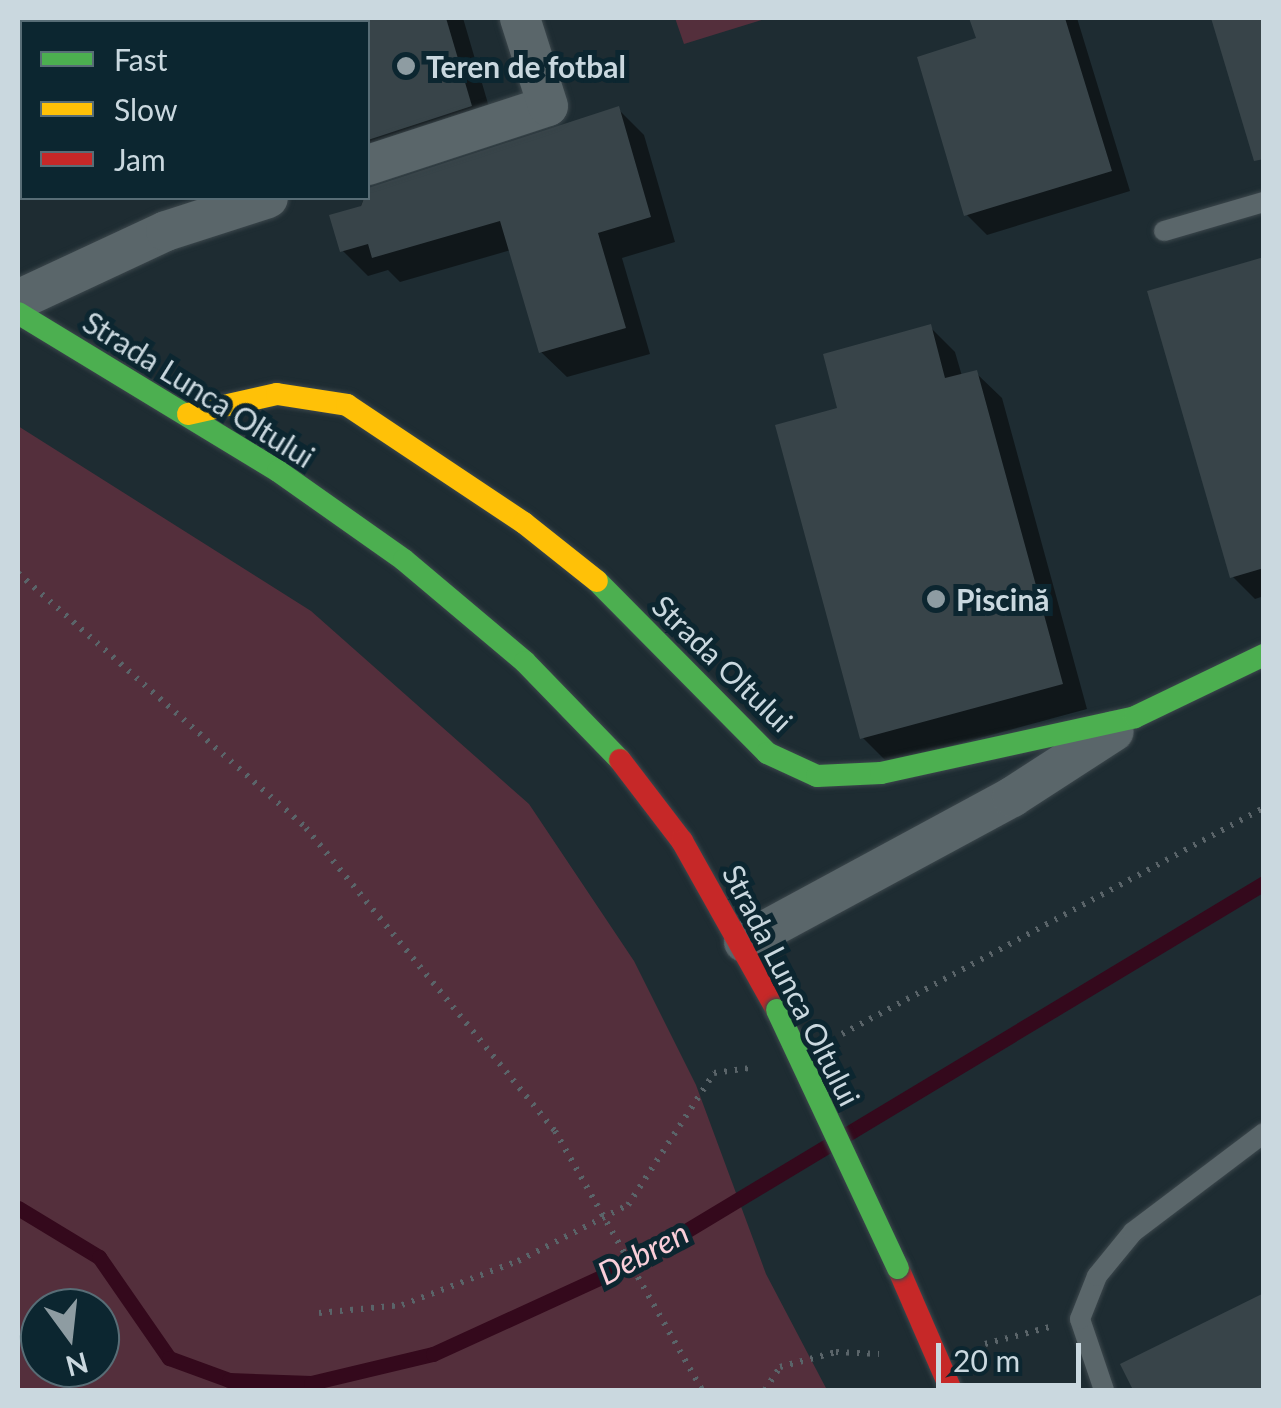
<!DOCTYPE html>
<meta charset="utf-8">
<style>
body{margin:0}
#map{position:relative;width:1281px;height:1408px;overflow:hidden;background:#1e2c32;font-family:Lato,sans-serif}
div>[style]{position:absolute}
.green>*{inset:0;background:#542f3c}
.shadow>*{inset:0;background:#0007}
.stream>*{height:15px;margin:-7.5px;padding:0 7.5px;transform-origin:7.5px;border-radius:7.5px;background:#34091c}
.building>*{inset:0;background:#384449}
.path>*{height:6px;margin-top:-3px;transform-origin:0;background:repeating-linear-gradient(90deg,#5a6469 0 2.5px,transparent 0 10.5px)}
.roads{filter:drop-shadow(0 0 2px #3c474c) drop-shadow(0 0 2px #3c474c)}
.lane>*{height:20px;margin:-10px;padding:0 10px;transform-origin:10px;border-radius:10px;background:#5a666a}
.street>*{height:40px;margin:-20px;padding:0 20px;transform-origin:20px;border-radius:20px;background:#5a666a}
.fast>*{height:22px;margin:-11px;padding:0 11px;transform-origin:11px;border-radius:11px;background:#4caf50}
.slow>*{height:22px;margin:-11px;padding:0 11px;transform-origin:11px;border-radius:11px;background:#ffc107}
.jam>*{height:22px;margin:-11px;padding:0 11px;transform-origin:11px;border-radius:11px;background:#c62828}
.path-bridge>*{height:6px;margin-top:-3px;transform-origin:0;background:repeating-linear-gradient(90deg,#5a6469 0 2.5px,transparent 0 10.5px)}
.bridges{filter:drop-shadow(0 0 2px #3c474c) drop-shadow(0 0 2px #3c474c)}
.fast-bridge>*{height:22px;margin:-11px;padding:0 11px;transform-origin:11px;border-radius:11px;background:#4caf50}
.dots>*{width:28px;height:28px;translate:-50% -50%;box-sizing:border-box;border:5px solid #0c2630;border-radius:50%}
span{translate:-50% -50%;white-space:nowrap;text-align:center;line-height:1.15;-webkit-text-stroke:10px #0c2630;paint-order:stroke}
.poi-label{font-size:30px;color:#cad8df;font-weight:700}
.left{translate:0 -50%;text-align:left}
.street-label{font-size:30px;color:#cad8df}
.water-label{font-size:32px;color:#faced9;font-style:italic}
.frame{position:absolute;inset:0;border:20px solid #cad8df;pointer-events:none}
.legend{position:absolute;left:20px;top:20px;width:350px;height:180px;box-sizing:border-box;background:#0c2630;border:2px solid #586d76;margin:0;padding:12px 18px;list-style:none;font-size:30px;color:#cad8df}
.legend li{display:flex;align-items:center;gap:20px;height:50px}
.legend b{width:50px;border:2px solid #586d76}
.north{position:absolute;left:20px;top:1288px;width:100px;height:100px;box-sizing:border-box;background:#0c2630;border:2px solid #586d76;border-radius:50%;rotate:165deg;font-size:28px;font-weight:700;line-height:40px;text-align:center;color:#cad8df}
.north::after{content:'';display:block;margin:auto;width:35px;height:45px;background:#8e9ca2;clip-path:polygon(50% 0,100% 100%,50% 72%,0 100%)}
.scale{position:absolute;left:936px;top:1343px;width:145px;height:45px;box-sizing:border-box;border:5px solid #cad8df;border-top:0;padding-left:12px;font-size:30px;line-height:35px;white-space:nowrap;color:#cad8df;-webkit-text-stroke:8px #0c2630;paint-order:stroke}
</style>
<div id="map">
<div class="green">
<i style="clip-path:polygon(675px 18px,768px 18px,684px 44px)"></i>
<i style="clip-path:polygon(evenodd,18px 426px,311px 611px,529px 804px,634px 961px,696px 1085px,766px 1274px,827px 1390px,18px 1390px,18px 426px,40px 1308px,100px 1308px,100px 1368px,40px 1368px,40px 1308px)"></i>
</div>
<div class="shadow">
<i style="clip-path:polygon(66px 18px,95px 18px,77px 22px)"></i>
<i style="clip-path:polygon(274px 18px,463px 18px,496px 131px,368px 172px,368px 22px)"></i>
<i style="clip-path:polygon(972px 18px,1077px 18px,1130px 191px,987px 235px,967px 215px,979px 40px)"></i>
<i style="clip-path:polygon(618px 109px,644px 135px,675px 242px,622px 258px,650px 354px,567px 377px,541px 352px,511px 250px,400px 282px,388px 270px,368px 276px,342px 250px,368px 189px)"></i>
<i style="clip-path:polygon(1264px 260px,1264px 596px,1255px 599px,1232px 576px)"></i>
<i style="clip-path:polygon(930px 327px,955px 352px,962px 376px,976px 373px,1002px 398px,1087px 709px,888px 763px,863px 738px,841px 410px)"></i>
<i style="clip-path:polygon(1264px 1296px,1264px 1390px,1136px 1390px,1123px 1365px)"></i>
</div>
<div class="stream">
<i style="left:18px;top:1208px;width:95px;rotate:31.2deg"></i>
<i style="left:99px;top:1257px;width:123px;rotate:55.3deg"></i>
<i style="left:169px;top:1358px;width:64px;rotate:20.1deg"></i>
<i style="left:229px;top:1380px;width:82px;rotate:2.1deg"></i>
<i style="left:311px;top:1383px;width:125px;rotate:-13.4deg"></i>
<i style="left:433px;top:1354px;width:223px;rotate:-24.6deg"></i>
<i style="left:636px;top:1261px;width:733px;rotate:-31.04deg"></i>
</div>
<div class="building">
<i style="clip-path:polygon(368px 18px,446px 18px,472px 106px,368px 140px)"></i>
<i style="clip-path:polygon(969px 18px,1065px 18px,1112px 171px,964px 216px,917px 57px,976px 38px)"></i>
<i style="clip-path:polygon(1211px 18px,1264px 18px,1264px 159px,1254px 161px)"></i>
<i style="clip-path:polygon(619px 106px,651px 217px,598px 233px,626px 328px,539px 353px,500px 221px,372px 258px,368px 244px,340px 252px,329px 215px,361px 206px,368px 188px)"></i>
<i style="clip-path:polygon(1264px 257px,1264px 568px,1230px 578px,1147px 291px)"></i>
<i style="clip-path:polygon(931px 324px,945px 378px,977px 370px,1063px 684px,860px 739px,775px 425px,837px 408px,823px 354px)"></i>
<i style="clip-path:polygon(1264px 1293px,1264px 1390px,1133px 1390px,1120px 1364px)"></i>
</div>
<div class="path">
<i style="left:99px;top:18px;width:4px;rotate:63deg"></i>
<i style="left:18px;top:573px;width:385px;rotate:41.5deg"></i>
<i style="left:306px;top:828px;width:392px;rotate:50.6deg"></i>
<i style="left:842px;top:1034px;width:479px;rotate:-28.2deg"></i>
<i style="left:319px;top:1313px;width:83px;rotate:-5.5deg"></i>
<i style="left:402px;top:1305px;width:124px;rotate:-20.8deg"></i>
<i style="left:518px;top:1261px;width:123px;rotate:-27deg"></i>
<i style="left:628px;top:1205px;width:158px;rotate:-56.9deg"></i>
<i style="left:714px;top:1073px;width:37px;rotate:-8deg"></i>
<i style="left:985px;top:1344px;width:67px;rotate:-14.7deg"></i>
<i style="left:765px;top:1390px;width:27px;rotate:-57deg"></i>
<i style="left:780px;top:1367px;width:58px;rotate:-15deg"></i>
<i style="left:836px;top:1352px;width:43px;rotate:2.7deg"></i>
</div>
<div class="roads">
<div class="lane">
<i style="left:1164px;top:231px;width:104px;rotate:-16.2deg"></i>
<i style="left:1104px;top:1390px;width:75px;rotate:-108.7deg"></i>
<i style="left:1080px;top:1319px;width:46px;rotate:-68.4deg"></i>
<i style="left:1097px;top:1276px;width:57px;rotate:-50.7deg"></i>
<i style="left:1133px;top:1232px;width:164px;rotate:-37.1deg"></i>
</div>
<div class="street">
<i style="left:368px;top:165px;width:189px;rotate:-18.1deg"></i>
<i style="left:548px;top:106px;width:92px;rotate:-107.7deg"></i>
<i style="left:18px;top:300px;width:163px;rotate:-25deg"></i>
<i style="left:166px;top:231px;width:107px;rotate:-17.9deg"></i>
<i style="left:744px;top:942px;width:305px;rotate:-28.4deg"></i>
<i style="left:1012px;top:797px;width:121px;rotate:-32.9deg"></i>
</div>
<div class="fast">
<i style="left:18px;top:313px;width:304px;rotate:31.3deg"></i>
<i style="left:278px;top:471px;width:154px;rotate:35.2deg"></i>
<i style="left:404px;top:560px;width:158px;rotate:40.1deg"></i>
<i style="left:525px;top:662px;width:136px;rotate:45.9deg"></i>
<i style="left:597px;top:581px;width:242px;rotate:45.3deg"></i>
<i style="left:767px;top:753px;width:55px;rotate:24.7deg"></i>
<i style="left:817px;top:776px;width:64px;rotate:-2.7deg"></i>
<i style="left:881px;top:773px;width:260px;rotate:-12.4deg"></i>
<i style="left:1135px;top:717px;width:143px;rotate:-25.7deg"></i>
</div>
<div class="slow">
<i style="left:188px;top:414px;width:91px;rotate:-12.7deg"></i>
<i style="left:277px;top:394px;width:71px;rotate:8.9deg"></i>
<i style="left:347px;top:405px;width:213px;rotate:33.7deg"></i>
<i style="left:524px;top:523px;width:93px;rotate:38.5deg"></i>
</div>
<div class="jam">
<i style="left:620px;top:760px;width:102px;rotate:52.6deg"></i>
<i style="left:682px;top:841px;width:194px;rotate:60.7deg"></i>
<i style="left:898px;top:1268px;width:133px;rotate:66.5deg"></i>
</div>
</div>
<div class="path-bridge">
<i style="left:555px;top:1131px;width:298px;rotate:60.4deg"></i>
</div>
<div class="bridges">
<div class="fast-bridge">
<i style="left:777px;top:1010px;width:285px;rotate:64.9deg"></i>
</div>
</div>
<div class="dots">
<i style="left:406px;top:66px;background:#8e9ca2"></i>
<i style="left:936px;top:599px;background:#8e9ca2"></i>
</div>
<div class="poi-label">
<span class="left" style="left:426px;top:66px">Teren de fotbal</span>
<span class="left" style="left:956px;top:599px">Piscină</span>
</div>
<div class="street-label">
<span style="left:199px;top:389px;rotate:32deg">Strada Lunca Oltului</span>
<span style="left:723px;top:663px;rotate:44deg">Strada Oltului</span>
<span style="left:792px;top:985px;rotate:63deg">Strada Lunca Oltului</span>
</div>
<div class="water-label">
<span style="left:643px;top:1253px;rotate:-28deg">Debren</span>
</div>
<div class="frame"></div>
<ul class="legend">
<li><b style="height:12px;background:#4caf50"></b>Fast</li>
<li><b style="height:12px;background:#ffc107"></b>Slow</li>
<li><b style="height:12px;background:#c62828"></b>Jam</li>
</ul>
<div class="north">N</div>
<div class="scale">20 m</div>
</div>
